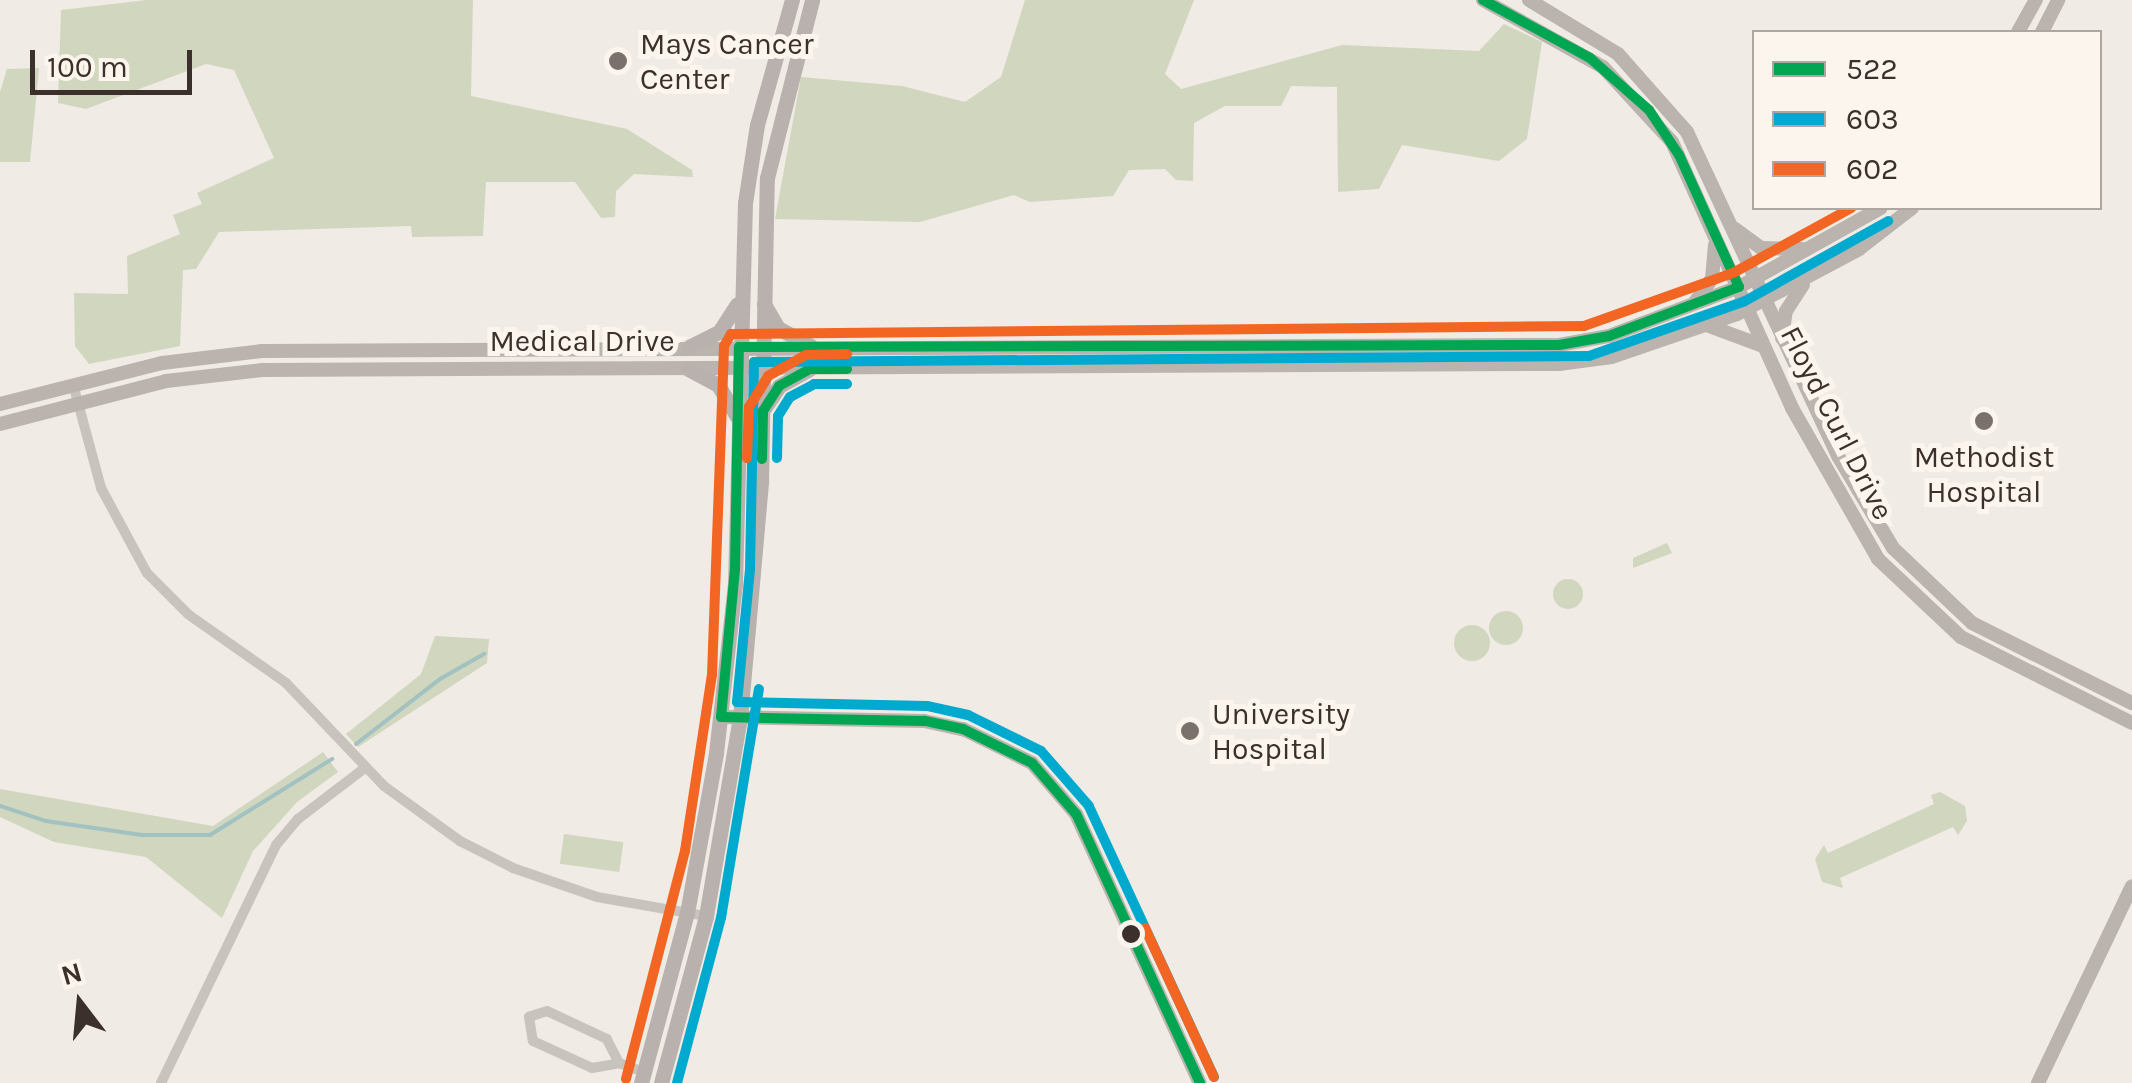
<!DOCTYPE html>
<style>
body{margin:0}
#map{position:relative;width:2132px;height:1083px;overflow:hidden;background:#f0ebe5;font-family:Karla,sans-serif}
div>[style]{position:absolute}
.green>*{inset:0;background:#d1d6bf;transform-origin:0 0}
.round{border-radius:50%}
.stream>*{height:4px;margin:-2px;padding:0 2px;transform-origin:2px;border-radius:2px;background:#a1c2c1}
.street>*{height:10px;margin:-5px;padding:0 5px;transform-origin:5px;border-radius:5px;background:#c9c3be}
.secondary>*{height:14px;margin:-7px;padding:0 7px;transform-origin:7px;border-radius:7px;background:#bab3ae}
.primary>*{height:15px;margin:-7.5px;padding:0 7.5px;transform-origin:7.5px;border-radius:7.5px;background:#b8b1ad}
.bus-1>*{height:10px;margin:-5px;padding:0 5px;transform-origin:5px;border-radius:5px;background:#00a651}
.bus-2>*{height:10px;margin:-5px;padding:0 5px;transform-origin:5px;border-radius:5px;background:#00a9ce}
.bus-3>*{height:10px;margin:-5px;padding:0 5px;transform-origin:5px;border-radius:5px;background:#f26522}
.dots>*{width:28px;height:28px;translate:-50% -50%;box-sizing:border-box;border:5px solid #fbf5ee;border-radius:50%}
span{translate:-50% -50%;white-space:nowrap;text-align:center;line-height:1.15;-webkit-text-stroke:10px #fbf5ee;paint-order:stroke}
.poi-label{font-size:30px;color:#3b302b}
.left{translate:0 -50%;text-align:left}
.street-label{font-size:30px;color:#3b302b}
.legend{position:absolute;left:1752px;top:30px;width:350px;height:180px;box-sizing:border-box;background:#fbf5ee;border:2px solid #aea6a0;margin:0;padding:12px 18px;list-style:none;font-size:30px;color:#3b302b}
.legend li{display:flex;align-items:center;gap:20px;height:50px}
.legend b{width:50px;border:2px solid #aea6a0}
.north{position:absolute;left:30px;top:953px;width:100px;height:100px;-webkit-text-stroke:8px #fbf5ee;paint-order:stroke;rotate:344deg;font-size:28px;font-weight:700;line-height:40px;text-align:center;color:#3b302b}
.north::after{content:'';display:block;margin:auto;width:35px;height:45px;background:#3b302b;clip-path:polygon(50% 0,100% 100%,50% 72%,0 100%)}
.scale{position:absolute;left:30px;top:50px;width:162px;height:45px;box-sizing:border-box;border:5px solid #3b302b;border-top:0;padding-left:12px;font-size:30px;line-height:35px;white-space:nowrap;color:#3b302b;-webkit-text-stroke:8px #fbf5ee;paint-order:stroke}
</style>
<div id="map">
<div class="green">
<i style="clip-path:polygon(147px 0,473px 0,471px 96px,627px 129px,692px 170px,693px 177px,634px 174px,616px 191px,615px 217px,601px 218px,575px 182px,486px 182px,483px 236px,412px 237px,411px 226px,219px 232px,196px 269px,183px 270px,180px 346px,89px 364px,75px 346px,74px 293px,128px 294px,127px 256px,180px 234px,173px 215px,202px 204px,197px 193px,274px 158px,234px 70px,206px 64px,86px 109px,58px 103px,61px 10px)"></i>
<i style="clip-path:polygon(1025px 0,1194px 0,1165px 74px,1181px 89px,1342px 45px,1479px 51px,1504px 24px,1542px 42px,1527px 139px,1499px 161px,1402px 145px,1379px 189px,1338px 192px,1337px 87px,1291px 86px,1281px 106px,1225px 106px,1194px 123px,1193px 181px,1176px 180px,1165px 169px,1129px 170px,1113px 196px,1030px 202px,1014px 195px,920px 222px,775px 219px,801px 77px,902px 86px,965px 102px,1001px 77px)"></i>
<i style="clip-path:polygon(39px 68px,30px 162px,0 162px,0 92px,7px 69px)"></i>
<i style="clip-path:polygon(1667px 543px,1672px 553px,1633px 568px,1633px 558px)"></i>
<i class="round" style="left:1553px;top:579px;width:30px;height:30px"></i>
<i class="round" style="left:1489px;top:611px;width:34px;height:34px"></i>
<i class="round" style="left:1454px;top:625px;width:36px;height:36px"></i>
<i style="clip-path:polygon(435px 636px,489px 639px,487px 663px,358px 747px,346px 734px,421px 674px)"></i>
<i style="clip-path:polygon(323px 752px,338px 772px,297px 802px,253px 851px,222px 918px,146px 857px,54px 842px,0 817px,0 789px,213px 826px)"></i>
<i style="clip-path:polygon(1940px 792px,1965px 806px,1967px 821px,1958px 835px,1953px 827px,1840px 878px,1843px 888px,1822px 882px,1815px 859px,1824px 845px,1828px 853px,1934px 804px,1931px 795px)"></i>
<i style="left:564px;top:834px;width:60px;height:30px;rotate:8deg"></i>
</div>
<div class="stream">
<i style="left:356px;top:744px;width:106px;rotate:-37.7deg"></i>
<i style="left:440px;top:679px;width:51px;rotate:-29.6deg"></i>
<i style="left:0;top:806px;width:48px;rotate:18.1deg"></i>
<i style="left:46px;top:821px;width:97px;rotate:8.3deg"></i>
<i style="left:142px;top:835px;width:68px"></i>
<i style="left:210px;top:835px;width:144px;rotate:-31.9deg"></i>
</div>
<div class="street">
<i style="left:73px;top:384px;width:108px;rotate:74.9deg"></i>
<i style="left:101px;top:488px;width:97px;rotate:61.6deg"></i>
<i style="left:147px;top:573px;width:59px;rotate:45deg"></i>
<i style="left:189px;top:615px;width:118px;rotate:35deg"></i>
<i style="left:286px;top:683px;width:142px;rotate:46.4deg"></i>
<i style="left:384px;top:786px;width:94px;rotate:35.9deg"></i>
<i style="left:460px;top:841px;width:59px;rotate:27deg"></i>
<i style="left:513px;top:868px;width:89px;rotate:19deg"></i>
<i style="left:597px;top:897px;width:111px;rotate:9.9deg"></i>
<i style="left:619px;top:1063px;width:27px;rotate:-117deg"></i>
<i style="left:607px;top:1039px;width:66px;rotate:-155deg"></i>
<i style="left:547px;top:1011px;width:19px;rotate:162deg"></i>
<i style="left:529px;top:1017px;width:24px;rotate:81deg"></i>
<i style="left:533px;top:1041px;width:65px;rotate:24.6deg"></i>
<i style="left:592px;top:1068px;width:27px;rotate:-10deg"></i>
<i style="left:619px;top:1063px;width:27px;rotate:20deg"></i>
<i style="left:161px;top:1083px;width:264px;rotate:-64.2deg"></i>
<i style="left:276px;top:845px;width:34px;rotate:-50deg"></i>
<i style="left:298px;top:819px;width:84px;rotate:-37.3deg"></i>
</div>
<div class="secondary">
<i style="left:1483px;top:0;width:137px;rotate:29.2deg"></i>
<i style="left:1603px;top:67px;width:102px;rotate:47.4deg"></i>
<i style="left:1672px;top:142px;width:292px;rotate:65.7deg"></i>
<i style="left:1792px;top:408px;width:174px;rotate:60.3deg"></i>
<i style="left:1878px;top:559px;width:114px;rotate:43.2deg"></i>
<i style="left:1961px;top:637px;width:191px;rotate:26.7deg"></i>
<i style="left:1529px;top:0;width:104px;rotate:31.2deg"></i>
<i style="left:1618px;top:54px;width:104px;rotate:48.5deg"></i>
<i style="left:1687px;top:132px;width:357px;rotate:65deg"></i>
<i style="left:1838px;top:456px;width:107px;rotate:59.1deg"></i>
<i style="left:1893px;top:548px;width:109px;rotate:43.5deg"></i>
<i style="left:1972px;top:623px;width:179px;rotate:26.6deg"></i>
<i style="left:2018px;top:32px;width:37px;rotate:-61deg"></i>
<i style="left:2042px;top:32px;width:36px;rotate:-63deg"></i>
<i style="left:1735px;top:229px;width:32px;rotate:36deg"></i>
<i style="left:1761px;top:248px;width:41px;rotate:1.4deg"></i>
<i style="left:1695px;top:302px;width:29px;rotate:-54deg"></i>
<i style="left:1712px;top:279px;width:34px;rotate:-85deg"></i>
<i style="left:1709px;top:326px;width:58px;rotate:20.3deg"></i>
<i style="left:1782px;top:338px;width:27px;rotate:-82deg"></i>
<i style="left:1786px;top:311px;width:31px;rotate:-57deg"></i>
<i style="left:0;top:404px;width:167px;rotate:-14.2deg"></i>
<i style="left:162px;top:363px;width:101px;rotate:-6.8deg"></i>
<i style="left:262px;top:351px;width:1297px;rotate:-0.27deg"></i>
<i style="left:1559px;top:345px;width:51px;rotate:-10.2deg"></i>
<i style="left:1609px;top:336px;width:139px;rotate:-20.7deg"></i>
<i style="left:1739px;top:287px;width:162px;rotate:-29.1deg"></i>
<i style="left:0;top:424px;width:171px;rotate:-14.5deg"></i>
<i style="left:166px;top:381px;width:98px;rotate:-6.5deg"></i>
<i style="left:263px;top:370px;width:1296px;rotate:-0.27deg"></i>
<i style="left:1559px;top:364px;width:53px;rotate:-7.5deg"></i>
<i style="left:1612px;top:357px;width:132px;rotate:-19deg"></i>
<i style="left:1737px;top:314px;width:138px;rotate:-28deg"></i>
<i style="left:1859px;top:249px;width:67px;rotate:-37.7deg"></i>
<i style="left:721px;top:717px;width:203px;rotate:1.1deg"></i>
<i style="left:924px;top:721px;width:40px;rotate:12deg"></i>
<i style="left:963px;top:729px;width:77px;rotate:26.2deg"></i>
<i style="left:1032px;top:763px;width:67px;rotate:49.2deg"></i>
<i style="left:1076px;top:814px;width:296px;rotate:65.3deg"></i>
<i style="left:2038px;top:1083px;width:218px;rotate:-64.5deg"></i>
</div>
<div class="primary">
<i style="left:764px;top:304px;width:28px;rotate:60deg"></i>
<i style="left:778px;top:328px;width:38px;rotate:29deg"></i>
<i style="left:689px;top:347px;width:34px;rotate:-27deg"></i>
<i style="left:719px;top:332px;width:33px;rotate:-57deg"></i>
<i style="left:688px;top:369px;width:34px;rotate:28deg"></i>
<i style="left:718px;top:385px;width:37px;rotate:59deg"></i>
<i style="left:765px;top:407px;width:25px;rotate:-56deg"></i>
<i style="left:779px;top:386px;width:35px;rotate:-29deg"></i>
<i style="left:641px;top:1083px;width:176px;rotate:-74.9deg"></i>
<i style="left:687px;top:913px;width:163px;rotate:-79.7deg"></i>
<i style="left:716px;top:753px;width:170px;rotate:-83.6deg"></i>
<i style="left:735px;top:584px;width:381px;rotate:-88.5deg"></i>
<i style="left:745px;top:203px;width:79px;rotate:-81.3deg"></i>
<i style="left:757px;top:125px;width:130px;rotate:-74.4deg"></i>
<i style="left:661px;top:1083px;width:173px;rotate:-74.9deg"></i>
<i style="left:706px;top:916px;width:201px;rotate:-80.3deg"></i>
<i style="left:740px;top:718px;width:238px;rotate:-84.9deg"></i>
<i style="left:761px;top:481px;width:303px;rotate:-88.9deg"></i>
<i style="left:767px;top:178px;width:184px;rotate:-75.8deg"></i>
</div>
<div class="bus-1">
<i style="left:762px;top:459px;width:48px;rotate:-88.8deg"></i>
<i style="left:763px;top:411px;width:30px;rotate:-57deg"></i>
<i style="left:779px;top:386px;width:35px;rotate:-29deg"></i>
<i style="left:810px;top:369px;width:37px"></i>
<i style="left:1200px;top:1083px;width:296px;rotate:-114.7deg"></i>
<i style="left:1076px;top:814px;width:67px;rotate:-130.8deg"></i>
<i style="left:1032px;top:763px;width:77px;rotate:-153.8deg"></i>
<i style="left:963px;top:729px;width:40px;rotate:-168deg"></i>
<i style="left:924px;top:721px;width:203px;rotate:-178.9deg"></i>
<i style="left:721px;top:717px;width:149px;rotate:-84.6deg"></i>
<i style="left:735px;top:569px;width:222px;rotate:-89deg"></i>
<i style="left:739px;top:347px;width:820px;rotate:-0.14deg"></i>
<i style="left:1559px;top:345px;width:51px;rotate:-10.2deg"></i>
<i style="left:1609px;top:336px;width:139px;rotate:-20.7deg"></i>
<i style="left:1739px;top:287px;width:145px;rotate:-114.4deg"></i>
<i style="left:1679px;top:155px;width:54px;rotate:-123.7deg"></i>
<i style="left:1649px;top:110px;width:79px;rotate:-138.6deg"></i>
<i style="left:1590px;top:58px;width:122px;rotate:-151.5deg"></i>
</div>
<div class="bus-2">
<i style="left:777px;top:458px;width:42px;rotate:-88.6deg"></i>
<i style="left:778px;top:416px;width:22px;rotate:-58deg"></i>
<i style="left:790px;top:397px;width:27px;rotate:-28deg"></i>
<i style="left:814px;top:384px;width:33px"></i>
<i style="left:1214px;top:1077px;width:298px;rotate:-114.8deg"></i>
<i style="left:1089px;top:806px;width:73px;rotate:-131.1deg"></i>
<i style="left:1041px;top:751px;width:81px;rotate:-153.7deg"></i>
<i style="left:968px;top:715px;width:42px;rotate:-167.6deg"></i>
<i style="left:927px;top:706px;width:190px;rotate:-178.8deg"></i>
<i style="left:737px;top:702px;width:134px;rotate:-84.4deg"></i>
<i style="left:750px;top:569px;width:207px;rotate:-88.9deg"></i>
<i style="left:754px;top:362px;width:835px;rotate:-0.41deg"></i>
<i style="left:1589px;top:356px;width:165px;rotate:-19.4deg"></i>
<i style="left:1745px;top:301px;width:164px;rotate:-29.2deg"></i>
<i style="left:677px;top:1083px;width:171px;rotate:-75.1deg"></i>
<i style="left:721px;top:918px;width:232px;rotate:-80.6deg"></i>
</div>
<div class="bus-3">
<i style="left:747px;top:458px;width:51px;rotate:-87.8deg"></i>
<i style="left:749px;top:407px;width:36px;rotate:-58deg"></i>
<i style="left:768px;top:376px;width:43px;rotate:-28.9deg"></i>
<i style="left:806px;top:355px;width:41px;rotate:-1.4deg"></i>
<i style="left:1145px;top:928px;width:164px;rotate:65.2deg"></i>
<i style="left:626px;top:1079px;width:236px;rotate:-75.5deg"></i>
<i style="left:685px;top:851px;width:178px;rotate:-81.3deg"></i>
<i style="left:712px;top:675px;width:329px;rotate:-87.9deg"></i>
<i style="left:724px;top:346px;width:14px;rotate:-60deg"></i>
<i style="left:731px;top:334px;width:853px;rotate:-0.54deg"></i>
<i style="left:1584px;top:326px;width:158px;rotate:-19.6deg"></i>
<i style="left:1733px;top:273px;width:135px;rotate:-28.8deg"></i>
</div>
<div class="dots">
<i style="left:618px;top:61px;background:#7a716c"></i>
<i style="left:1984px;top:421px;background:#7a716c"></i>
<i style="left:1190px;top:731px;background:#7a716c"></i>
<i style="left:1131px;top:934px;background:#3b302b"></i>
</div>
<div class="poi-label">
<span class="left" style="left:640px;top:61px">Mays Cancer<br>Center</span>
<span style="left:1984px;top:474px">Methodist<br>Hospital</span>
<span class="left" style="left:1212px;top:731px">University<br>Hospital</span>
</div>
<div class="street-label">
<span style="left:582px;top:341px">Medical Drive</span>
<span style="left:1837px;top:423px;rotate:63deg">Floyd Curl Drive</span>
</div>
<ul class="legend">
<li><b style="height:12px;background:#00a651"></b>522</li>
<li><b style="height:12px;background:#00a9ce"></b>603</li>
<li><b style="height:12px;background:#f26522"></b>602</li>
</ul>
<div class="north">N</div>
<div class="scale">100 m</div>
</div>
